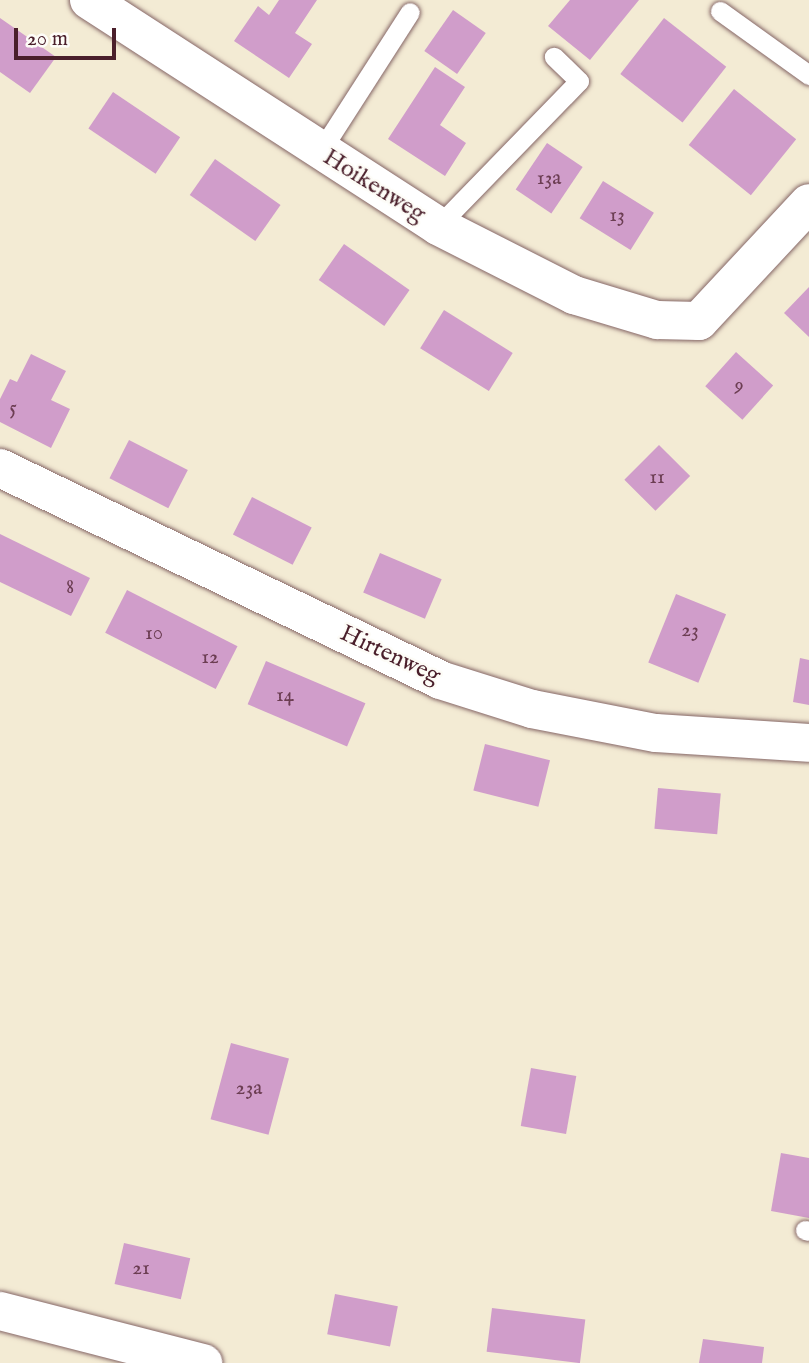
<!DOCTYPE html>
<style>
body{margin:0}
#map{position:relative;width:809px;height:1363px;overflow:hidden;background:#f3ebd4;font-family:"IM FELL English",serif}
div>[style]{position:absolute}
.building>*{inset:0;background:#d09dca;transform-origin:0 0}
.roads{filter:drop-shadow(0 0 2px #856666) drop-shadow(0 0 2px #856666)}
.lane>*{height:19px;margin:-9.5px;padding:0 9.5px;transform-origin:9.5px;border-radius:9.5px;background:#fff}
.street>*{height:38px;margin:-19px;padding:0 19px;transform-origin:19px;border-radius:19px;background:#fff}
span{translate:-50% -50%;white-space:nowrap;text-align:center;line-height:1.15;-webkit-text-stroke:5px #fdfcf7;paint-order:stroke}
.number-label{font-size:21px;color:#6c3e53}
.number-label span{-webkit-text-stroke-width:0}
.street-label{font-size:24px;color:#4a1f2b}
.scale{position:absolute;left:14px;top:28px;width:102px;height:32px;box-sizing:border-box;border:4px solid #4a1f2b;border-top:0;padding-left:9px;font-size:21px;line-height:24px;white-space:nowrap;color:#4a1f2b;-webkit-text-stroke:5px #fdfcf7;paint-order:stroke}
</style>
<div id="map">
<div class="building">
<i style="clip-path:polygon(279px 0,317px 0,295px 33px,312px 44px,289px 78px,234px 41px,258px 6px,269px 15px)"></i>
<i style="clip-path:polygon(570px 0,639px 0,590px 60px,548px 26px)"></i>
<i style="left:453px;top:10px;width:40px;height:50px;rotate:35deg"></i>
<i style="clip-path:polygon(0 18px,56px 57px,30px 93px,0 72px)"></i>
<i style="left:664px;top:18px;width:79px;height:71px;rotate:38deg"></i>
<i style="clip-path:polygon(435px 67px,465px 87px,440px 125px,466px 143px,445px 176px,388px 139px)"></i>
<i style="left:734px;top:89px;width:80px;height:72px;rotate:39deg"></i>
<i style="left:113px;top:92px;width:81px;height:44px;rotate:34deg"></i>
<i style="left:547px;top:143px;width:43px;height:56px;rotate:34deg"></i>
<i style="left:215px;top:159px;width:80px;height:44px;rotate:35deg"></i>
<i style="left:603px;top:181px;width:60px;height:44px;rotate:32deg"></i>
<i style="left:344px;top:244px;width:80px;height:44px;rotate:35deg"></i>
<i style="clip-path:polygon(809px 287px,809px 337px,784px 313px)"></i>
<i style="left:444px;top:310px;width:81px;height:45px;rotate:32deg"></i>
<i style="left:736px;top:352px;width:50px;height:46px;rotate:42deg"></i>
<i style="clip-path:polygon(31px 354px,66px 371px,51px 400px,70px 409px,51px 448px,0 422px,0 399px,10px 379px,17px 382px)"></i>
<i style="left:129px;top:440px;width:66px;height:43px;rotate:27deg"></i>
<i style="left:659px;top:445px;width:44px;height:49px;rotate:45deg"></i>
<i style="left:252px;top:497px;width:67px;height:42px;rotate:27deg"></i>
<i style="clip-path:polygon(0 534px,90px 578px,71px 616px,0 582px)"></i>
<i style="left:380px;top:553px;width:67px;height:43px;rotate:23deg"></i>
<i style="left:127px;top:590px;width:124px;height:48px;rotate:27deg"></i>
<i style="left:676px;top:594px;width:54px;height:74px;rotate:22deg"></i>
<i style="clip-path:polygon(800px 658px,809px 660px,809px 705px,793px 702px)"></i>
<i style="left:266px;top:661px;width:108px;height:47px;rotate:23deg"></i>
<i style="left:485px;top:744px;width:67px;height:48px;rotate:14deg"></i>
<i style="left:658px;top:788px;width:63px;height:41px;rotate:5deg"></i>
<i style="left:231px;top:1043px;width:60px;height:79px;rotate:15deg"></i>
<i style="left:531px;top:1068px;width:46px;height:59px;rotate:10deg"></i>
<i style="clip-path:polygon(781px 1153px,809px 1158px,809px 1218px,771px 1211px)"></i>
<i style="left:124px;top:1243px;width:68px;height:42px;rotate:13deg"></i>
<i style="left:335px;top:1294px;width:64px;height:41px;rotate:11deg"></i>
<i style="left:492px;top:1308px;width:94px;height:44px;rotate:7deg"></i>
<i style="clip-path:polygon(703px 1339px,764px 1347px,762px 1363px,699px 1363px)"></i>
</div>
<div class="roads">
<div class="lane">
<i style="left:720px;top:11px;width:110px;rotate:35.7deg"></i>
<i style="left:320px;top:152px;width:166px;rotate:-57.3deg"></i>
<i style="left:438px;top:226px;width:202px;rotate:-45.8deg"></i>
<i style="left:579px;top:81px;width:35px;rotate:-136deg"></i>
<i style="left:805px;top:1230px;width:4px;rotate:14deg"></i>
</div>
<div class="street">
<i style="left:89px;top:0;width:416px;rotate:32.9deg"></i>
<i style="left:438px;top:226px;width:153px;rotate:26.9deg"></i>
<i style="left:574px;top:295px;width:87px;rotate:16.8deg"></i>
<i style="left:657px;top:320px;width:42px;rotate:1.4deg"></i>
<i style="left:699px;top:321px;width:161px;rotate:-47deg"></i>
<i style="left:0;top:468px;width:488px;rotate:25.7deg"></i>
<i style="left:440px;top:680px;width:96px;rotate:17.5deg"></i>
<i style="left:532px;top:709px;width:126px;rotate:11deg"></i>
<i style="left:656px;top:733px;width:153px;rotate:3.7deg"></i>
<i style="left:0;top:1311px;width:210px;rotate:14.4deg"></i>
</div>
</div>
<div class="number-label">
<span style="left:549px;top:179px">13a</span>
<span style="left:617px;top:216px">13</span>
<span style="left:739px;top:386px">9</span>
<span style="left:13px;top:409px">5</span>
<span style="left:657px;top:478px">11</span>
<span style="left:70px;top:588px">8</span>
<span style="left:690px;top:631px">23</span>
<span style="left:154px;top:634px">10</span>
<span style="left:210px;top:658px">12</span>
<span style="left:285px;top:696px">14</span>
<span style="left:249px;top:1089px">23a</span>
<span style="left:141px;top:1269px">21</span>
</div>
<div class="street-label">
<span style="left:374px;top:186px;rotate:32deg">Hoikenweg</span>
<span style="left:390px;top:655px;rotate:25deg">Hirtenweg</span>
</div>
<div class="scale">20 m</div>
</div>
